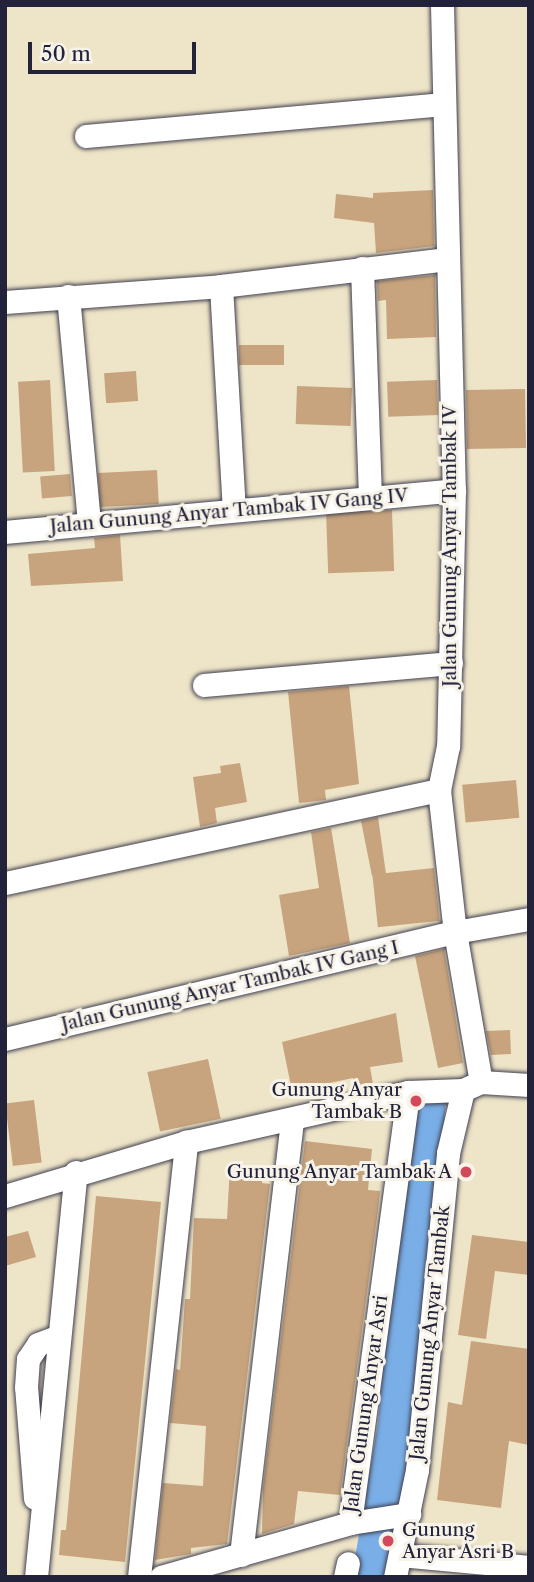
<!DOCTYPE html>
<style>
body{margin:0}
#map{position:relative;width:534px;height:1582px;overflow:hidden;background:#eee5c8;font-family:"Libre Caslon Text",serif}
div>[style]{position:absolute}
.river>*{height:40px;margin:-20px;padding:0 20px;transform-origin:20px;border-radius:20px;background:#79aee6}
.building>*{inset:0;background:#c7a47d;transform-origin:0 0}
.roads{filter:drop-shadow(0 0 2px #413f50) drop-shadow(0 0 2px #413f50)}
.minor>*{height:23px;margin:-11.5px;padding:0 11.5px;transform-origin:11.5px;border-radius:11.5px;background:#fff}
.dots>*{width:19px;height:19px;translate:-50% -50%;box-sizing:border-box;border:4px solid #f7f3e8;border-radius:50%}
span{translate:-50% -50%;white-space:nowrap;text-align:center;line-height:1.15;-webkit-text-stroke:6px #f7f3e8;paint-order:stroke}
.street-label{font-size:19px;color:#22223b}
.poi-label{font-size:19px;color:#22223b}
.right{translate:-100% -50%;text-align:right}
.left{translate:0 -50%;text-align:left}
.frame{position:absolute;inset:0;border:7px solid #22223b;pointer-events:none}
.scale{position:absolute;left:28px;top:42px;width:168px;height:32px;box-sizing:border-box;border:4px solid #22223b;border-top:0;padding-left:9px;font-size:21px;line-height:24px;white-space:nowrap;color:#22223b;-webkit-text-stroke:5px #f7f3e8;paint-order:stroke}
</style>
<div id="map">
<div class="river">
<i style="left:372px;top:1577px;width:154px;rotate:-80.3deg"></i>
<i style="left:398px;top:1425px;width:325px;rotate:-85.1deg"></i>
</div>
<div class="building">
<i style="clip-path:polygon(433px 190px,434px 246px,376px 253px,374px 223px,334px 218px,336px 194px,373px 198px,373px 193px)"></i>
<i style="clip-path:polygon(435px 275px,436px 337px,387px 339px,386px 300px,378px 301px,377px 281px)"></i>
<i style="left:284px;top:345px;width:20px;height:45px;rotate:90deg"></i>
<i style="left:136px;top:371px;width:30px;height:32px;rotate:86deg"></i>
<i style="left:50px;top:380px;width:91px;height:32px;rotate:87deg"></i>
<i style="left:437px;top:380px;width:35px;height:50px;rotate:88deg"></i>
<i style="left:297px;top:386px;width:55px;height:38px;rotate:2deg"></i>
<i style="left:525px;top:389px;width:59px;height:59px;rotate:89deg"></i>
<i style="left:157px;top:470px;width:34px;height:59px;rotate:87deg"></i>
<i style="left:70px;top:474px;width:22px;height:30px;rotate:85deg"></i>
<i style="left:392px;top:510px;width:61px;height:66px;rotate:88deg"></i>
<i style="clip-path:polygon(120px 535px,123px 581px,31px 586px,28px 554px,95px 548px,94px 538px)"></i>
<i style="clip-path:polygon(349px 686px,359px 784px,325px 790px,326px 800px,299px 803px,288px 692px)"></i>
<i style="clip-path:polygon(240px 763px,247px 802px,215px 808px,217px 823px,200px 827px,193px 777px,221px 773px,220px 766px)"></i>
<i style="left:516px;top:780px;width:38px;height:54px;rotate:85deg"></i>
<i style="clip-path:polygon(378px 817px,386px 874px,372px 876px,361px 821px)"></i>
<i style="clip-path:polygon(331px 828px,350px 943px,289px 956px,279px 895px,319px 888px,311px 832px)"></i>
<i style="left:434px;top:868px;width:53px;height:62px;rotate:84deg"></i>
<i style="clip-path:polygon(444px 949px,463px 1063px,438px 1068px,415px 956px)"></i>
<i style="clip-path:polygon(396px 1013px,403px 1062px,370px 1067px,373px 1084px,355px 1088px,353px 1078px,292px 1091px,282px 1042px)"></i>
<i style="clip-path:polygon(510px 1030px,511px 1054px,491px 1055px,486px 1031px)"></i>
<i style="left:208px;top:1059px;width:61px;height:62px;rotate:78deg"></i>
<i style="left:34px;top:1100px;width:63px;height:29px;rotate:83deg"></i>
<i style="clip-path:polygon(305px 1141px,372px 1149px,368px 1190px,380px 1191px,378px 1210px,340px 1495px,298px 1491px,294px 1524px,262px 1534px,263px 1488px)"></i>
<i style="clip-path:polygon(230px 1166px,263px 1168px,262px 1183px,270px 1184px,227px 1544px,191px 1548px,191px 1554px,155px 1560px,163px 1483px,203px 1486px,206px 1426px,170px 1423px,176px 1369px,180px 1370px,185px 1299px,190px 1299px,194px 1218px,227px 1219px)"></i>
<i style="clip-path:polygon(96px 1196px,161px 1202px,125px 1562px,59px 1555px,61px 1530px,66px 1530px)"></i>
<i style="clip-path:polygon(28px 1231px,36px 1257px,5px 1266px,5px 1237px)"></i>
<i style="clip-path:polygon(472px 1235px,529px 1242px,529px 1275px,495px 1271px,486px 1339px,458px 1335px)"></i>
<i style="clip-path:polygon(471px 1341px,529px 1349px,529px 1445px,509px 1441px,501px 1508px,437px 1500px,448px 1402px,462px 1405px)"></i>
</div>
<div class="roads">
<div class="minor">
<i style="left:442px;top:5px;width:485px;rotate:88.6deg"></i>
<i style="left:454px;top:490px;width:256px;rotate:91.3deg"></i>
<i style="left:448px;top:746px;width:45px;rotate:101.6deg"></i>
<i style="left:439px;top:790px;width:143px;rotate:83.6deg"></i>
<i style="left:455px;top:932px;width:152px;rotate:80.2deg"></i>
<i style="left:86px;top:136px;width:359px;rotate:-5.1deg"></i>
<i style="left:362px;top:268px;width:227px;rotate:88deg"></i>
<i style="left:221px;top:286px;width:223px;rotate:86.7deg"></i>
<i style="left:68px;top:296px;width:229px;rotate:84.7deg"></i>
<i style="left:5px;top:302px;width:217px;rotate:-4.2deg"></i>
<i style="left:221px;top:286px;width:228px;rotate:-6.8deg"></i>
<i style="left:5px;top:532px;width:451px;rotate:-5.3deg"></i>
<i style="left:204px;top:685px;width:248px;rotate:-5.1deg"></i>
<i style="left:5px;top:883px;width:444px;rotate:-12.1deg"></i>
<i style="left:5px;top:1039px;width:463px;rotate:-13.4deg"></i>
<i style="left:455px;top:932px;width:75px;rotate:-10deg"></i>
<i style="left:5px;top:1196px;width:189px;rotate:-16.6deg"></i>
<i style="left:186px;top:1142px;width:228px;rotate:-12.7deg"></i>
<i style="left:408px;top:1092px;width:55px;rotate:-2.1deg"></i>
<i style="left:463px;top:1090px;width:20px;rotate:-24deg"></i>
<i style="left:481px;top:1082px;width:48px;rotate:3.6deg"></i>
<i style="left:35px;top:1498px;width:111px;rotate:-94.6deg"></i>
<i style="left:26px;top:1387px;width:28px;rotate:-86deg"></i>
<i style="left:28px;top:1359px;width:18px;rotate:-56deg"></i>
<i style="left:38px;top:1344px;width:22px;rotate:-21deg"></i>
<i style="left:350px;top:1523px;width:60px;rotate:-8.7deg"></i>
<i style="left:241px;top:1555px;width:438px;rotate:-83.3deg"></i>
<i style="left:400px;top:1555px;width:130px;rotate:5.3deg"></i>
<i style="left:36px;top:1577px;width:407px;rotate:-84.4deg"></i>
<i style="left:139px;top:1577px;width:438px;rotate:-83.8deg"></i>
<i style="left:161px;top:1577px;width:197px;rotate:-15.9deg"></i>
<i style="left:350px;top:1523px;width:435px;rotate:-82.3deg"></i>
<i style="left:345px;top:1577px;width:14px;rotate:-78deg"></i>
<i style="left:395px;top:1577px;width:109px;rotate:-78.4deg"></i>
<i style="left:417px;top:1470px;width:319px;rotate:-84.4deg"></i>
<i style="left:448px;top:1153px;width:65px;rotate:-76.6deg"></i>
</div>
</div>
<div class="dots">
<i style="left:416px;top:1101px;background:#d1495b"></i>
<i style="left:466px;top:1172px;background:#d1495b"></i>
<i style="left:388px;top:1541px;background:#d1495b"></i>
</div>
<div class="street-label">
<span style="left:229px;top:511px;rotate:-5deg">Jalan Gunung Anyar Tambak IV Gang IV</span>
<span style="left:450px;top:546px;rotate:-90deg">Jalan Gunung Anyar Tambak IV</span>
<span style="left:230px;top:986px;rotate:-13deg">Jalan Gunung Anyar Tambak IV Gang I</span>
<span style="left:430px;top:1333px;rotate:-84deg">Jalan Gunung Anyar Tambak</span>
<span style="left:366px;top:1404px;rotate:-82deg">Jalan Gunung Anyar Asri</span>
</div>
<div class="poi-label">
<span class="right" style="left:402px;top:1101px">Gunung Anyar<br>Tambak B</span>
<span class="right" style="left:452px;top:1172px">Gunung Anyar Tambak A</span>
<span class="left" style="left:402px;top:1541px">Gunung<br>Anyar Asri B</span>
</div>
<div class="frame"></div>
<div class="scale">50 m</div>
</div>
